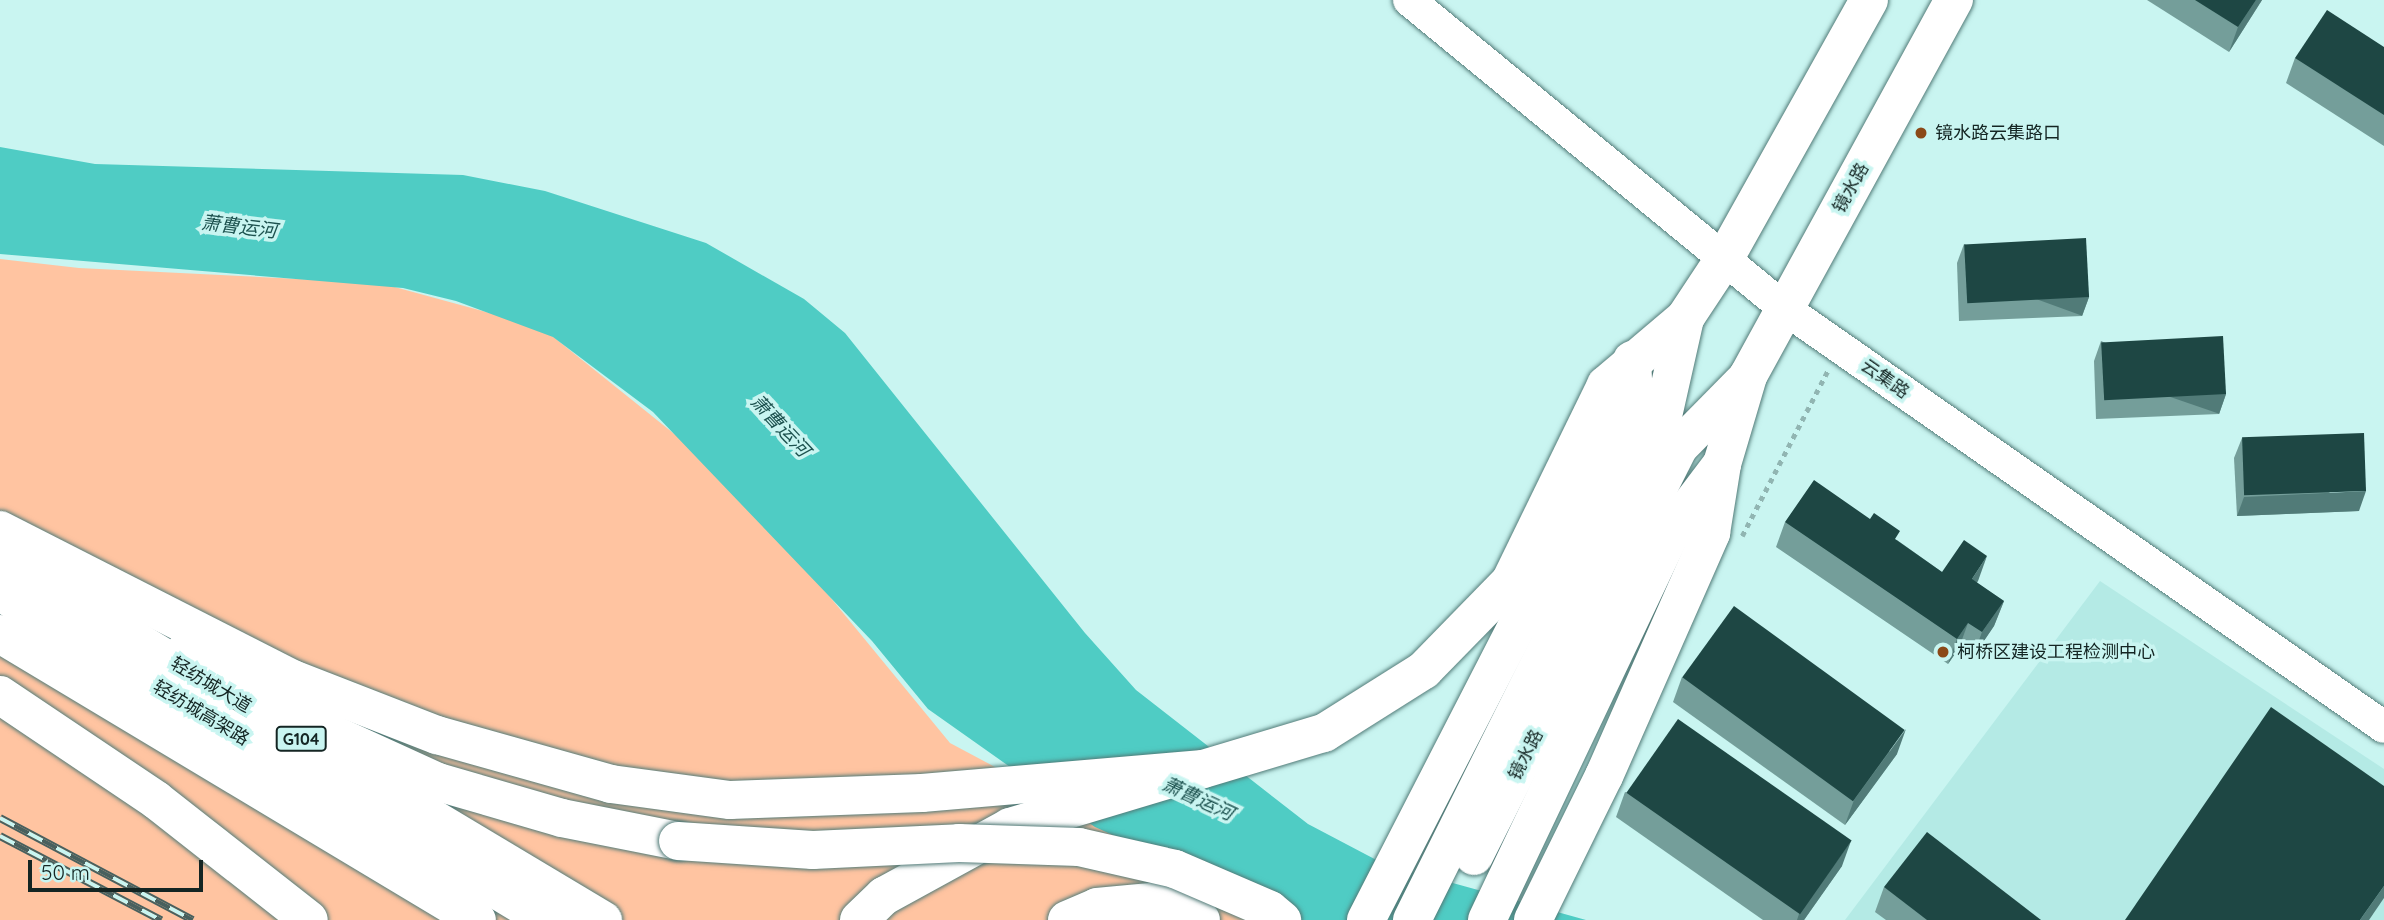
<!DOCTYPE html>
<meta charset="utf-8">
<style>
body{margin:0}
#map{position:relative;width:2384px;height:920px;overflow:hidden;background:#c9f5f1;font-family:Quicksand,"Noto Sans SC",sans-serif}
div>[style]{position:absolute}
.built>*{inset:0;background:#b4eae5}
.green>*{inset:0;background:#ffc4a1}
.water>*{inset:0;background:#4fccc4}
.path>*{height:4.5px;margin-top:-2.25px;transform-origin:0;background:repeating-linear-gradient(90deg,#91b5b2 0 5px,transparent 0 10px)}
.roads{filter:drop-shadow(0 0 2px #527b78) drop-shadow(0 0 2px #527b78)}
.tertiary>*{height:32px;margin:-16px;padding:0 16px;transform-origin:16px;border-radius:16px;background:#fff}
.primary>*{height:38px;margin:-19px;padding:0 19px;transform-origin:19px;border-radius:19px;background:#fff}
.trunk>*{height:38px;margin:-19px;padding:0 19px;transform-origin:19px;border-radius:19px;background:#fff}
.rail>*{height:8px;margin-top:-4px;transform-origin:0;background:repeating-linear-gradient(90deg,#c9f5f1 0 16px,#48605e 0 32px);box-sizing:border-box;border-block:2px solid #48605e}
.bridges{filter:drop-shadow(0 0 2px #527b78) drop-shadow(0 0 2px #527b78)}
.trunk-bridge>*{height:38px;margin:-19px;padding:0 19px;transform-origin:19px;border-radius:19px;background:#fff}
.wall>*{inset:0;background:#749e9a}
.shaded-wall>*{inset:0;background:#517b78;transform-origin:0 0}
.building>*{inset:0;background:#1e4744;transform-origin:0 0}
.dots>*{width:19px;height:19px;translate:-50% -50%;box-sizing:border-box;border:4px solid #c9f5f1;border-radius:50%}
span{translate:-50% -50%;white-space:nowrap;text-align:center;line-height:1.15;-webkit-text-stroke:7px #c9f5f1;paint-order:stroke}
.shield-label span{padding:2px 5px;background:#c9f5f1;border:2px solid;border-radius:5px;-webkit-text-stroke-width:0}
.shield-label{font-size:16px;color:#142523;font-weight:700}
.poi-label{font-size:18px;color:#142523}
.left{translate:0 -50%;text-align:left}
.street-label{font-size:18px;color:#142523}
.water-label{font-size:19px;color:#1d524f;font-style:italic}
.scale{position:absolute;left:28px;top:860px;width:175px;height:32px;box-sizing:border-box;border:4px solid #142523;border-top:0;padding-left:9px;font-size:21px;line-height:24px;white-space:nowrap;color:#142523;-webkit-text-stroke:5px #c9f5f1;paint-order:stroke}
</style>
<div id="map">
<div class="built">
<i style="clip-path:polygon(2100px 581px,2384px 769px,2384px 920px,1845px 920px)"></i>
</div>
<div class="green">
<i style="clip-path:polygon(0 259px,79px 268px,380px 283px,541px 327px,738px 485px,950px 743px,1282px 920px,0 920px)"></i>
</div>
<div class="water">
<i style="clip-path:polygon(0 147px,95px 164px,463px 175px,545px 191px,706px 243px,804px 299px,845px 333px,1085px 633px,1136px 690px,1308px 824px,1384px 864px,1586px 920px,1300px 920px,1095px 827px,928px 709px,872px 641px,653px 412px,553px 337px,456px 301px,403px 288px,0 254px)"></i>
</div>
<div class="path">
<i style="left:1742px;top:536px;width:187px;rotate:-62.6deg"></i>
</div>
<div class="roads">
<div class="tertiary">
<i style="left:1409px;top:0;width:487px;rotate:39.4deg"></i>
<i style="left:1785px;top:309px;width:730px;rotate:34.91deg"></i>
</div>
<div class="primary">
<i style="left:0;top:559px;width:252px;rotate:31deg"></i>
<i style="left:265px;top:718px;width:394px;rotate:30.9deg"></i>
<i style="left:1474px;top:856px;width:457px;rotate:-63.4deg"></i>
<i style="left:1679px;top:447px;width:91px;rotate:-45.4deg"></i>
<i style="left:1366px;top:920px;width:587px;rotate:-62.82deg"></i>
<i style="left:1634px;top:398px;width:38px;rotate:-93deg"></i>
<i style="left:1412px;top:920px;width:563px;rotate:-63.53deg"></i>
<i style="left:1663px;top:416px;width:100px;rotate:-77.3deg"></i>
<i style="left:1685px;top:318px;width:74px;rotate:-56.5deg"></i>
<i style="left:1726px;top:256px;width:293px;rotate:-60.8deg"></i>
<i style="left:1487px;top:920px;width:432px;rotate:-64.6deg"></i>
<i style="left:1672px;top:530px;width:83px;rotate:-52.9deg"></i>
<i style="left:1722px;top:464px;width:92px;rotate:-73.5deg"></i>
<i style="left:1748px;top:376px;width:429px;rotate:-61.3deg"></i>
</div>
<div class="trunk">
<i style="left:0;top:530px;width:329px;rotate:27deg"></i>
<i style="left:293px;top:679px;width:155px;rotate:21.3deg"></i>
<i style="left:437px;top:735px;width:181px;rotate:15.7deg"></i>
<i style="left:611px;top:784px;width:120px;rotate:7.7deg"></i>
<i style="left:730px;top:800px;width:192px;rotate:-2.1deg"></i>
<i style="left:922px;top:793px;width:282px;rotate:-4.9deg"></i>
<i style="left:0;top:592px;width:638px;rotate:30.95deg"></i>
<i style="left:0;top:634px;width:556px;rotate:30.95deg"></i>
<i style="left:186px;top:650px;width:123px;rotate:31.8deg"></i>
<i style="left:291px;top:715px;width:162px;rotate:24.5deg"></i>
<i style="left:438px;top:782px;width:129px;rotate:16.2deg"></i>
<i style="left:562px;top:818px;width:118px;rotate:11.2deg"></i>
<i style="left:0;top:695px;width:188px;rotate:33.9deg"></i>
<i style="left:156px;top:800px;width:194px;rotate:38.1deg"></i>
<i style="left:859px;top:920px;width:35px;rotate:-44deg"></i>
<i style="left:884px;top:896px;width:144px;rotate:-28.7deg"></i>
<i style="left:1010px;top:827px;width:328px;rotate:-16.7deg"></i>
<i style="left:1324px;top:733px;width:118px;rotate:-32.2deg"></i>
<i style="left:1424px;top:670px;width:123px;rotate:-45.7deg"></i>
<i style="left:1510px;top:582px;width:219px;rotate:-64deg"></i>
<i style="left:1606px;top:385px;width:104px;rotate:-40.3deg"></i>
<i style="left:1067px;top:920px;width:33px;rotate:-23deg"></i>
<i style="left:1097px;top:907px;width:62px;rotate:-5.5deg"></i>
<i style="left:1159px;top:901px;width:46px;rotate:24.3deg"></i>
<i style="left:1533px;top:920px;width:161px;rotate:-63.8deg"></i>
<i style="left:1604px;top:776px;width:266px;rotate:-66.2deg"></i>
<i style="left:1711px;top:533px;width:70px;rotate:-80.9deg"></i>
</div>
</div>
<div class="rail">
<i style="left:0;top:818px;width:218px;rotate:27.9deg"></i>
<i style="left:0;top:836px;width:182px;rotate:27.6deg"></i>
</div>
<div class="bridges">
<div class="trunk-bridge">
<i style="left:678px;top:841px;width:135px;rotate:3.8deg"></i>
<i style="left:813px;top:850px;width:146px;rotate:-2.7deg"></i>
<i style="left:959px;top:843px;width:120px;rotate:1.9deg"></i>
<i style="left:1079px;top:847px;width:98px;rotate:12.9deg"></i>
<i style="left:1175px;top:869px;width:103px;rotate:23.3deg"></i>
<i style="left:1270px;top:910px;width:16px;rotate:40deg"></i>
</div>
</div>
<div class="wall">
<i style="clip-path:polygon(2147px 0,2262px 0,2229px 52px)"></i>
<i style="clip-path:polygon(2384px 47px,2384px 146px,2286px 83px,2295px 58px)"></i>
<i style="clip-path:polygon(1964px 244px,2089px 297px,2082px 316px,1959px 321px,1957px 263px)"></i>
<i style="clip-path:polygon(2101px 341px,2226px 394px,2219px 414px,2096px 419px,2094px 361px)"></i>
<i style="clip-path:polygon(2242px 438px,2359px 511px,2237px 516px,2234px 458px)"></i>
<i style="clip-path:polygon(1785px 522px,1897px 540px,1942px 572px,1977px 583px,2004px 601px,1994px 626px,1973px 657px,1959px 648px,1948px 664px,1776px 547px)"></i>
<i style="clip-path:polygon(1682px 677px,1897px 754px,1845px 825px,1673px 702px)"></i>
<i style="clip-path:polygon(1625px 792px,1842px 866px,1804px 920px,1763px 920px,1616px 817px)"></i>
<i style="clip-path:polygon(1884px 887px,2041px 920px,1886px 920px,1875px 912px)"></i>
</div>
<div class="shaded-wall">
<i style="clip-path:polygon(2256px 0,2262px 0,2229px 52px,2238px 27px)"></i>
<i style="left:2089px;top:297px;width:20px;height:122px;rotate:110deg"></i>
<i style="left:2226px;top:394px;width:21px;height:123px;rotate:109deg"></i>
<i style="clip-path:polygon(2366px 491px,2359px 511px,2237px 516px,2244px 497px)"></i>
<i style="clip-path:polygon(1987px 556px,1978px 581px,1963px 604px,1972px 579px)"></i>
<i style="clip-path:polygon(2004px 601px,1994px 626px,1973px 657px,1982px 632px)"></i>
<i style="clip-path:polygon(1968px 623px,1959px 648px,1948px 664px,1957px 639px)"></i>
<i style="clip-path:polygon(1906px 729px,1897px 754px,1845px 825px,1854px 800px)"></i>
<i style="clip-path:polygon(1851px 841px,1842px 866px,1804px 920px,1797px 920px,1799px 914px)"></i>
<i style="clip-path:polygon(2384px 886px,2384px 898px,2369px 920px,2360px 920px)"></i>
</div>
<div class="building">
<i style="clip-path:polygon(2195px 0,2256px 0,2238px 27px)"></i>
<i style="clip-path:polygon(2327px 10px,2384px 47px,2384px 115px,2295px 58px)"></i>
<i style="left:2086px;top:238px;width:59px;height:122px;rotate:87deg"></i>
<i style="left:2223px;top:336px;width:58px;height:122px;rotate:87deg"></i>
<i style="left:2364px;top:433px;width:58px;height:122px;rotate:88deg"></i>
<i style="clip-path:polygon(1814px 480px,1870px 519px,1874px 513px,1900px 531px,1895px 539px,1942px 572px,1964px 540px,1987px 556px,1972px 579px,2004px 601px,1982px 632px,1968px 623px,1957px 639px,1785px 522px)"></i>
<i style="left:1734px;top:606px;width:211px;height:88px;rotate:36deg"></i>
<i style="clip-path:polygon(2271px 707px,2384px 786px,2384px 886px,2360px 920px,2125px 920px)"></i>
<i style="left:1678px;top:719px;width:212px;height:90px;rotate:35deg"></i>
<i style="clip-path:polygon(1927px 832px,2041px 920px,1927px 920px,1884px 887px)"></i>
</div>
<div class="dots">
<i style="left:1921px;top:133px;background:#8b4918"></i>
<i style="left:1943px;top:652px;background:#8b4918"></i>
</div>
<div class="shield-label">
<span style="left:301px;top:739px">G104</span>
</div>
<div class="poi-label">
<span class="left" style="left:1935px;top:133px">镜水路云集路口</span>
<span class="left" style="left:1957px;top:652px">柯桥区建设工程检测中心</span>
</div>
<div class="street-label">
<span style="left:1851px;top:188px;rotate:-61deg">镜水路</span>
<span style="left:1885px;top:379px;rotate:35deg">云集路</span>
<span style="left:211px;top:685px;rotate:31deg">轻纺城大道</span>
<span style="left:201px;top:713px;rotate:31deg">轻纺城高架路</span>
<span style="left:1526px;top:755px;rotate:-63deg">镜水路</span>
</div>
<div class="water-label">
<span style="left:239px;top:227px;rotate:7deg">萧曹运河</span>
<span style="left:780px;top:426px;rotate:47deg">萧曹运河</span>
<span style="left:1198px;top:799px;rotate:25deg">萧曹运河</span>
</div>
<div class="scale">50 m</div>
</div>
